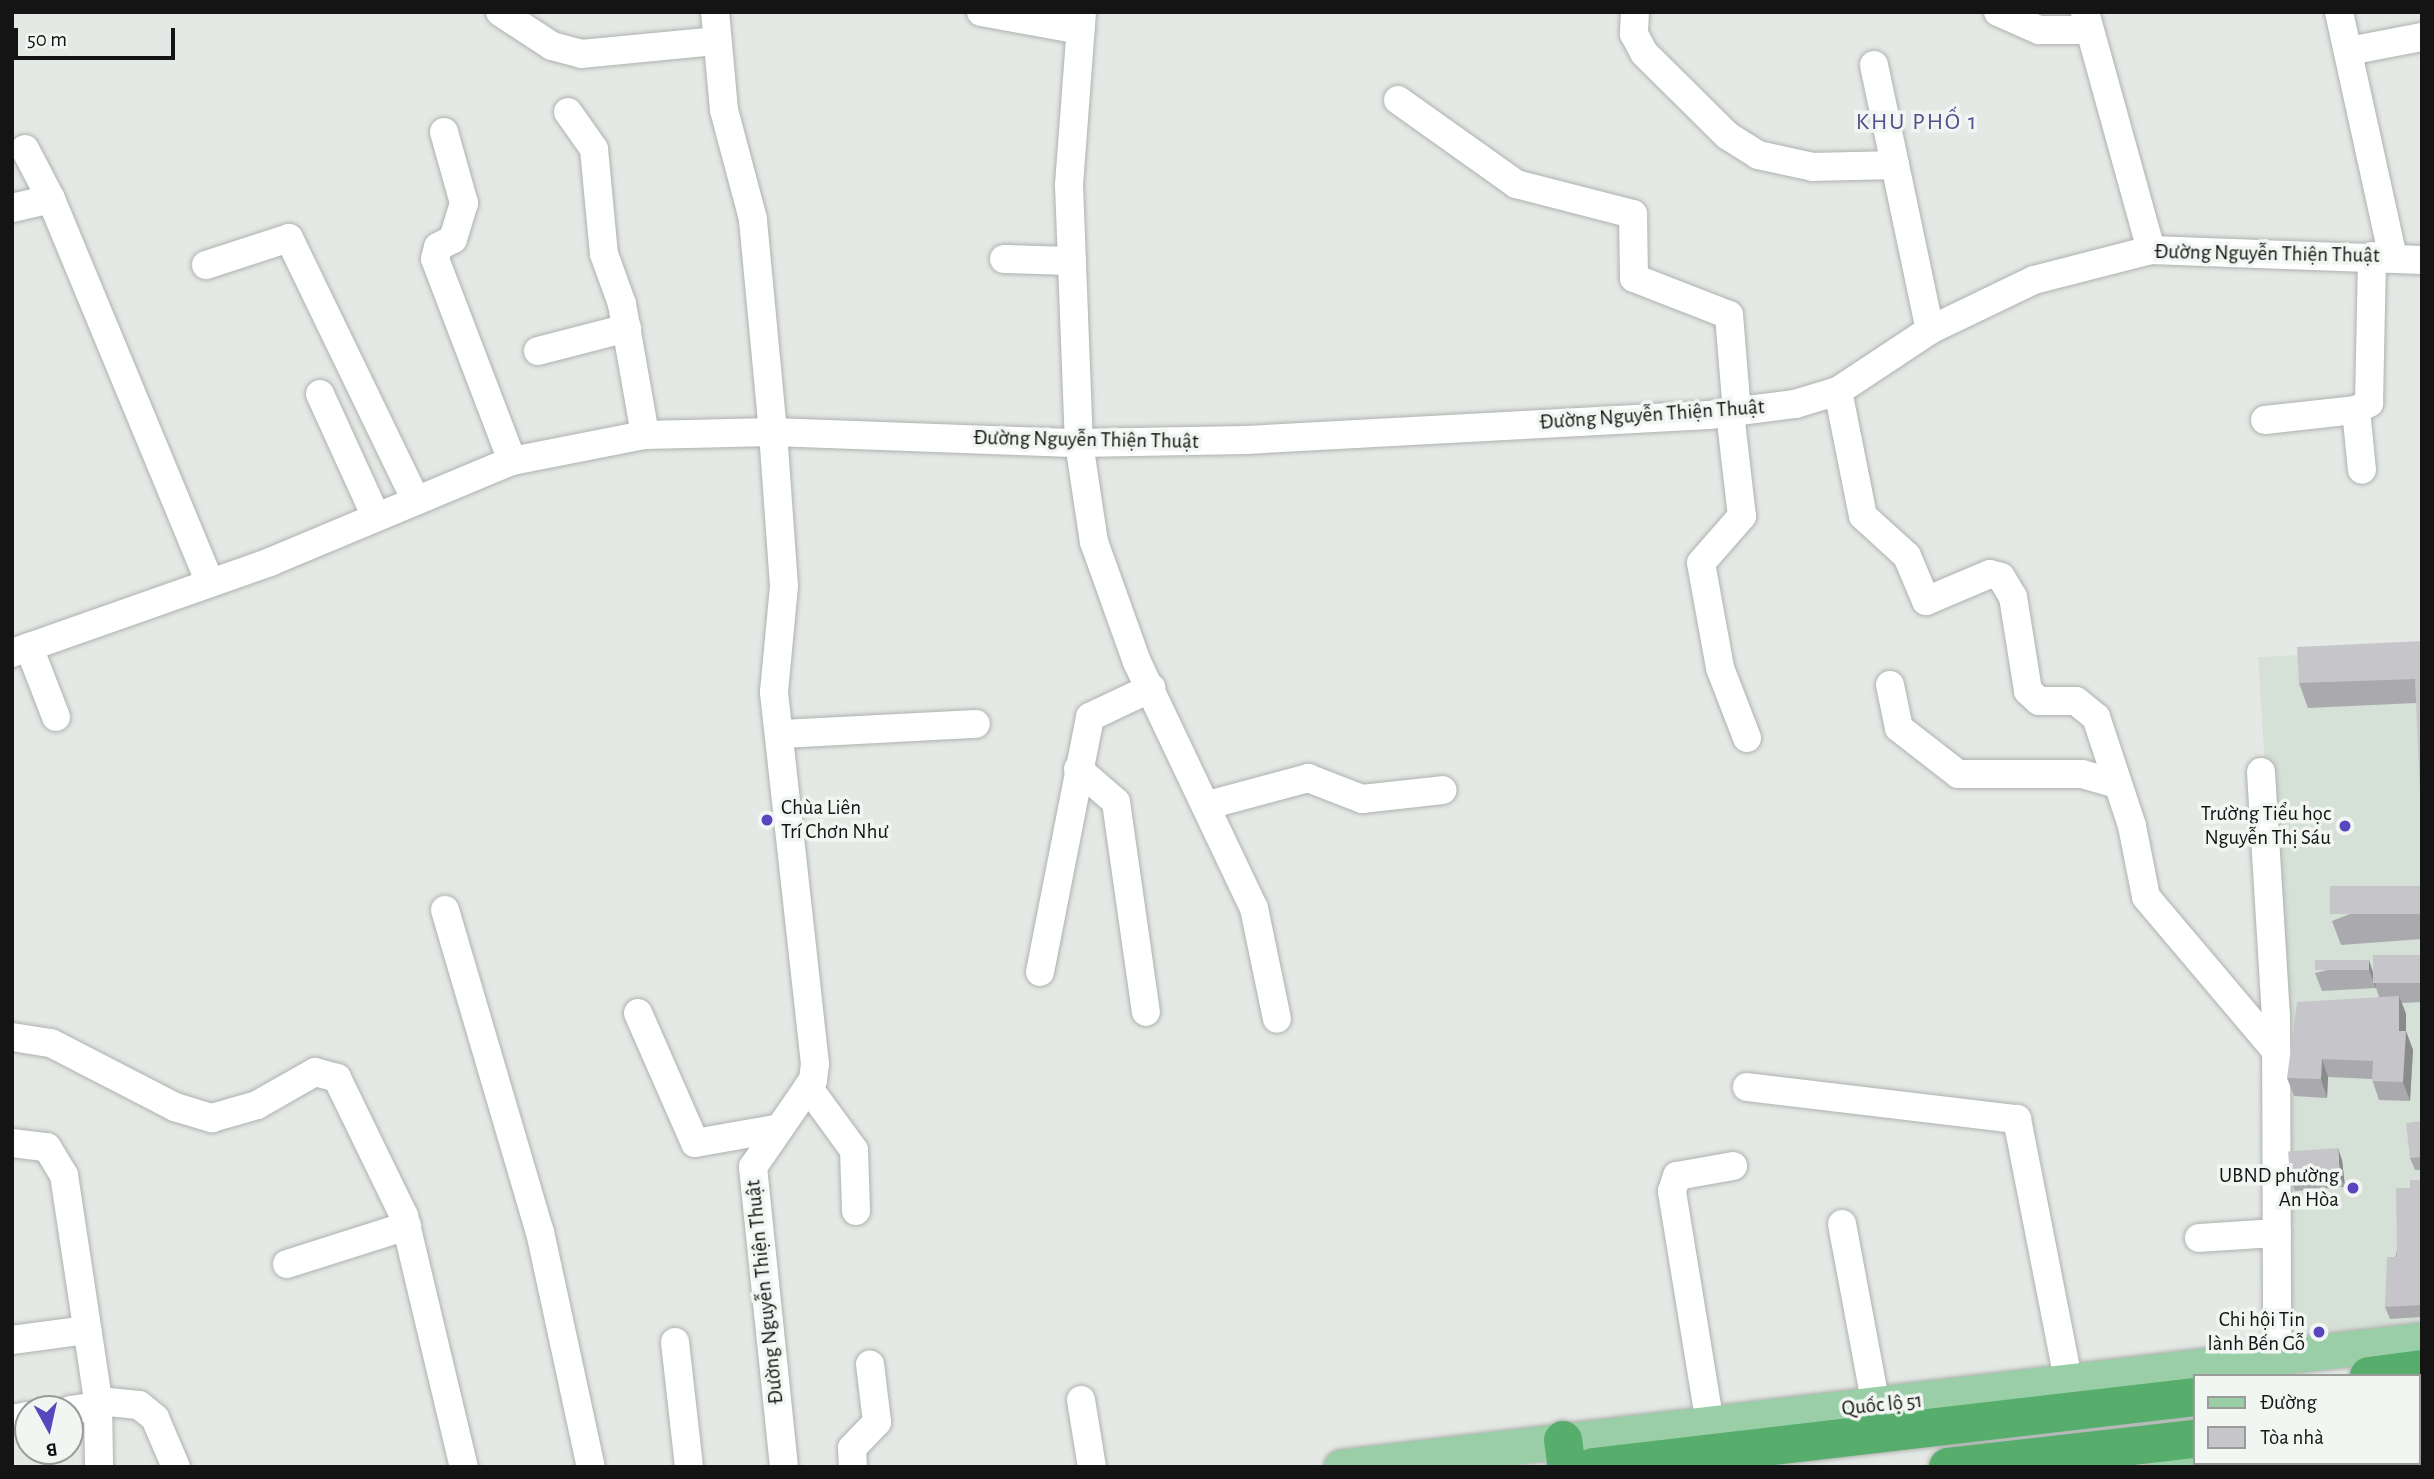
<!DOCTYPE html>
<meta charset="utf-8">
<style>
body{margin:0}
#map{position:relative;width:2434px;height:1479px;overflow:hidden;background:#e5e9e5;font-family:"Alegreya Sans",sans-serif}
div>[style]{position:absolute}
.built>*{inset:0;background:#d5e0d7}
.roads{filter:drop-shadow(0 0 2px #aeb2af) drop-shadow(0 0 2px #aeb2af)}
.minor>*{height:28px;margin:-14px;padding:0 14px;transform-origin:14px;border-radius:14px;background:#fff}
.major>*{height:35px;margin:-17.5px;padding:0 17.5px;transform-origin:17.5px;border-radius:17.5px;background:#9acea7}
.highway>*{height:38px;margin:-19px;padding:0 19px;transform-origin:19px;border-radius:19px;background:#57ad6c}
.wall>*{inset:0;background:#aaaaae}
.shaded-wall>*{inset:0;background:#8b8b8d}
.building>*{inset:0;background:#c6c6ca;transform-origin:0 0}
.dots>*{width:19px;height:19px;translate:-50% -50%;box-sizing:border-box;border:4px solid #f2f6f2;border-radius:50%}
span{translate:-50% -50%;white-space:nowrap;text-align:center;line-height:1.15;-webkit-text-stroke:7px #f2f6f2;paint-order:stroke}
.street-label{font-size:21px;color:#131413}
.poi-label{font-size:21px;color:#131413}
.left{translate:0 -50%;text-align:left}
.right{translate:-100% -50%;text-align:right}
.quarter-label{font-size:24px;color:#534e8c;letter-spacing:2px}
.frame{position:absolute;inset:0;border:14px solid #131413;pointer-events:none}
.legend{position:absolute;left:2193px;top:1374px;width:228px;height:91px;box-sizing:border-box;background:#f2f6f2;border:2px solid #999c99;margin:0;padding:9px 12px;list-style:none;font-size:21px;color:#131413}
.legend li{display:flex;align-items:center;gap:14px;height:35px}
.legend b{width:35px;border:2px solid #999c99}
.north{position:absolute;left:14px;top:1395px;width:70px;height:70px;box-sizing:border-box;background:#f2f6f2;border:2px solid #999c99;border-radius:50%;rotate:172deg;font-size:19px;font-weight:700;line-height:28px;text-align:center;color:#131413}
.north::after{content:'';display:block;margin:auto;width:24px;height:32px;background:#5945bd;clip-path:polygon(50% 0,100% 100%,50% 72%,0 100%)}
.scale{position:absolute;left:14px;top:28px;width:161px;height:32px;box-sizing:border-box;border:4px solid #131413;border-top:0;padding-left:9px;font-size:21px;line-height:24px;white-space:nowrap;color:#131413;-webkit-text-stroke:5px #f2f6f2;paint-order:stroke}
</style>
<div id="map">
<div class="built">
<i style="clip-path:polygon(2422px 650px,2422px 1328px,2283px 1344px,2280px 995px,2258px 657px)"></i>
</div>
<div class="roads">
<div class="minor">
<i style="left:500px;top:12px;width:62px;rotate:33.2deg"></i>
<i style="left:552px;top:46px;width:30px;rotate:15deg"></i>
<i style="left:581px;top:54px;width:137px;rotate:-5.5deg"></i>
<i style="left:981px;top:12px;width:101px;rotate:10.3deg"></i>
<i style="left:1082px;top:12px;width:173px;rotate:94.3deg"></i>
<i style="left:1069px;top:185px;width:258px;rotate:87.8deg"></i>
<i style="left:1079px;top:443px;width:100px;rotate:81.4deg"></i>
<i style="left:1094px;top:542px;width:127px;rotate:70.3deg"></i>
<i style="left:1137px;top:662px;width:272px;rotate:64.6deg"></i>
<i style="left:1254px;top:908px;width:113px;rotate:78.3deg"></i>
<i style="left:1635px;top:12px;width:22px;rotate:93deg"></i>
<i style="left:1634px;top:34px;width:21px;rotate:62deg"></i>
<i style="left:1644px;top:53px;width:118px;rotate:44.7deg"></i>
<i style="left:1728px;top:136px;width:36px;rotate:32deg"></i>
<i style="left:1758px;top:155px;width:56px;rotate:12.3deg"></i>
<i style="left:1813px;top:167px;width:82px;rotate:-1.4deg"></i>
<i style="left:1998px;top:12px;width:45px;rotate:23.7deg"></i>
<i style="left:2039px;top:30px;width:48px"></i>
<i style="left:2085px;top:12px;width:247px;rotate:74.5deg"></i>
<i style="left:2339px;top:12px;width:252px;rotate:77.6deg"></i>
<i style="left:2349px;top:51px;width:74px;rotate:-10.9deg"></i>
<i style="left:1874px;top:65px;width:271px;rotate:78.1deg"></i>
<i style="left:1398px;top:100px;width:145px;rotate:35.4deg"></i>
<i style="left:1516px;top:184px;width:121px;rotate:14.4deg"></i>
<i style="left:1633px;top:214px;width:64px;rotate:89.1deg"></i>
<i style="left:1634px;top:278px;width:102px;rotate:21.3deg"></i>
<i style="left:1729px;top:315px;width:97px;rotate:85.3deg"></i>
<i style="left:568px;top:112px;width:45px;rotate:54.9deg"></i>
<i style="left:594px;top:149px;width:105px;rotate:84.6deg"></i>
<i style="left:604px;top:254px;width:53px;rotate:70.2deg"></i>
<i style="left:622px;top:304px;width:133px;rotate:80deg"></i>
<i style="left:444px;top:132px;width:74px;rotate:74.3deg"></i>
<i style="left:464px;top:203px;width:38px;rotate:107deg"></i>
<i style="left:453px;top:239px;width:17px;rotate:152deg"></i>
<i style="left:438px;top:247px;width:12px;rotate:104deg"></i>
<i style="left:435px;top:259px;width:216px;rotate:69.1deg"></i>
<i style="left:25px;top:149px;width:56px;rotate:62.5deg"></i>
<i style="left:12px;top:208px;width:40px;rotate:-13deg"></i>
<i style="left:51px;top:199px;width:415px;rotate:67.5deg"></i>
<i style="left:1004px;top:259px;width:68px;rotate:1.7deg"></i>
<i style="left:206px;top:265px;width:87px;rotate:-18deg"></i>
<i style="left:289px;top:238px;width:292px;rotate:64.2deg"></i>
<i style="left:538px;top:351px;width:92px;rotate:-14.5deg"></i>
<i style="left:1838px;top:391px;width:127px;rotate:78.7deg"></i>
<i style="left:1863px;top:516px;width:59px;rotate:42.3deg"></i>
<i style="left:1907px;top:556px;width:49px;rotate:67.1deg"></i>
<i style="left:1926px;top:601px;width:69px;rotate:-22.9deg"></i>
<i style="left:1990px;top:574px;width:11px;rotate:15deg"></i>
<i style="left:2001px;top:577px;width:23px;rotate:59deg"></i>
<i style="left:2013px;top:597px;width:95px;rotate:80.9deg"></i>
<i style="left:2028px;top:691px;width:15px;rotate:42deg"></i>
<i style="left:2039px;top:701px;width:37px"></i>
<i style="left:2076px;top:701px;width:26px;rotate:39deg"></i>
<i style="left:2096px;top:717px;width:115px;rotate:71.7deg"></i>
<i style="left:2132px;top:826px;width:72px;rotate:78.8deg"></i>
<i style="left:2146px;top:897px;width:202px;rotate:49.8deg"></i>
<i style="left:320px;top:394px;width:135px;rotate:65.5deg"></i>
<i style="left:2356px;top:410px;width:60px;rotate:84.3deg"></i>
<i style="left:1730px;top:413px;width:104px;rotate:83.4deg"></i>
<i style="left:1742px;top:516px;width:62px;rotate:131.1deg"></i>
<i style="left:1701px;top:563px;width:107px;rotate:79.7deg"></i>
<i style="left:1720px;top:668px;width:75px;rotate:68.9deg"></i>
<i style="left:2265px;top:420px;width:92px;rotate:-6.3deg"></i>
<i style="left:2356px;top:410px;width:15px;rotate:-28deg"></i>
<i style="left:2369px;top:403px;width:147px;rotate:-88.8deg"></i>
<i style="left:29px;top:647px;width:75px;rotate:68.9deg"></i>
<i style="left:12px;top:653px;width:274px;rotate:-19.4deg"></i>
<i style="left:270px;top:562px;width:262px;rotate:-22.7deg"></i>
<i style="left:512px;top:461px;width:136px;rotate:-11.1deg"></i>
<i style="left:645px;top:435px;width:128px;rotate:-1.3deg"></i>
<i style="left:773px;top:432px;width:214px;rotate:-95.4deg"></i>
<i style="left:753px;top:219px;width:113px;rotate:-104.9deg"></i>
<i style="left:724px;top:110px;width:98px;rotate:-95.2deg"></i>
<i style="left:1890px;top:685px;width:44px;rotate:78.2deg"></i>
<i style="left:1899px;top:728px;width:75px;rotate:37.9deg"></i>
<i style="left:1958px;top:774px;width:124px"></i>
<i style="left:2082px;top:774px;width:32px;rotate:16deg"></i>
<i style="left:782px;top:734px;width:194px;rotate:-3deg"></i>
<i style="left:1078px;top:769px;width:50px;rotate:41deg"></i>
<i style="left:1116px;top:802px;width:212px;rotate:81.9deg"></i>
<i style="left:2261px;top:772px;width:243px;rotate:86.5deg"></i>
<i style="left:2276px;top:1015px;width:341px;rotate:89.8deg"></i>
<i style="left:1208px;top:805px;width:104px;rotate:-15.1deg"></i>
<i style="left:1308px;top:778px;width:58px;rotate:21.3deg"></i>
<i style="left:1362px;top:799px;width:81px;rotate:-6.3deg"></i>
<i style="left:445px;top:910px;width:336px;rotate:73.6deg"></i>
<i style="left:540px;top:1232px;width:240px;rotate:77.8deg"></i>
<i style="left:1040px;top:972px;width:260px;rotate:-78.9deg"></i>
<i style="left:1090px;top:717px;width:68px;rotate:-25.4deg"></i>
<i style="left:638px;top:1013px;width:142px;rotate:66.3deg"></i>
<i style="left:695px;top:1143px;width:81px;rotate:-9.9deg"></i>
<i style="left:12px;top:1037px;width:39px;rotate:9deg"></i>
<i style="left:51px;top:1043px;width:140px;rotate:27.3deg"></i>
<i style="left:175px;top:1107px;width:39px;rotate:17deg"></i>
<i style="left:212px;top:1118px;width:47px;rotate:-16.1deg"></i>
<i style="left:257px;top:1105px;width:67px;rotate:-29.6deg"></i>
<i style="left:315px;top:1072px;width:23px;rotate:15deg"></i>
<i style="left:337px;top:1078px;width:153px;rotate:64.1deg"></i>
<i style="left:404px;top:1216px;width:258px;rotate:76.6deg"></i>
<i style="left:808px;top:1087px;width:78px;rotate:53.9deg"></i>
<i style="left:854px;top:1150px;width:61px;rotate:88.1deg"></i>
<i style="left:1747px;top:1087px;width:272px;rotate:6.8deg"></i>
<i style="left:2017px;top:1119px;width:270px;rotate:78.9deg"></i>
<i style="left:12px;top:1143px;width:35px;rotate:7deg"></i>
<i style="left:47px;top:1147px;width:33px;rotate:59deg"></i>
<i style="left:64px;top:1175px;width:229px;rotate:81.4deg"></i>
<i style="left:98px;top:1401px;width:66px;rotate:89.1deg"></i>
<i style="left:1842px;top:1224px;width:184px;rotate:79.4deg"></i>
<i style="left:2199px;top:1238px;width:78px;rotate:-3.7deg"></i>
<i style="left:287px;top:1264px;width:126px;rotate:-17.6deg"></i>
<i style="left:12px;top:1340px;width:76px;rotate:-7.6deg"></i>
<i style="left:675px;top:1342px;width:126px;rotate:83.6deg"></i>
<i style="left:1081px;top:1400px;width:68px;rotate:80.7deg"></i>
<i style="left:98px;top:1401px;width:41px;rotate:5.6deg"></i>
<i style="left:139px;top:1405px;width:21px;rotate:39deg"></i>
<i style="left:155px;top:1418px;width:53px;rotate:66.8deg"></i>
<i style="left:70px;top:1410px;width:28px;rotate:-8deg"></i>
<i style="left:12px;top:1419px;width:16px;rotate:-11deg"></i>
<i style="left:1710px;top:1424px;width:236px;rotate:-99.3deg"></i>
<i style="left:1672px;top:1191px;width:16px;rotate:-72deg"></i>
<i style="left:1677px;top:1176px;width:57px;rotate:-10.1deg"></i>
<i style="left:2275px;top:1463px;width:4px;rotate:76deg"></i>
<i style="left:784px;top:1467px;width:302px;rotate:-95.9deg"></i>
<i style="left:753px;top:1167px;width:106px;rotate:-55.4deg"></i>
<i style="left:813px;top:1080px;width:16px;rotate:-83deg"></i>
<i style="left:815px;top:1064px;width:374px;rotate:-96.3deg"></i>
<i style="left:774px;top:692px;width:106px;rotate:-84.6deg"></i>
<i style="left:784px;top:586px;width:154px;rotate:-94.1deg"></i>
<i style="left:773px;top:432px;width:306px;rotate:2.1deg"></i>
<i style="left:1079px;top:443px;width:167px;rotate:-1deg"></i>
<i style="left:1246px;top:440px;width:464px;rotate:-3.1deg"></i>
<i style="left:1709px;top:415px;width:87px;rotate:-7.3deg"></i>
<i style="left:1795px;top:404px;width:45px;rotate:-16.8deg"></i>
<i style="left:1838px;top:391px;width:110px;rotate:-33.5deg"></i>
<i style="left:1930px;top:330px;width:115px;rotate:-25.7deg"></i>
<i style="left:2034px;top:280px;width:121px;rotate:-14.4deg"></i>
<i style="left:2151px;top:250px;width:271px;rotate:2.1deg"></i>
<i style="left:853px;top:1467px;width:19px;rotate:-93deg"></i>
<i style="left:852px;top:1448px;width:36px;rotate:-46deg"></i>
<i style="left:877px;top:1422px;width:58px;rotate:-96.9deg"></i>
</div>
<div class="major">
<i style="left:2418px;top:1437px;width:4px"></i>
<i style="left:1341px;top:1467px;width:1088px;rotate:-6.7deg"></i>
<i style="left:2166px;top:1467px;width:30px;rotate:-8deg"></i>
</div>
<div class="highway">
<i style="left:2369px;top:1376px;width:53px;rotate:-7.5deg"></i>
<i style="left:2418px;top:1413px;width:4px"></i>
<i style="left:1563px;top:1440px;width:27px;rotate:82deg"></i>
<i style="left:1593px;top:1467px;width:605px;rotate:-6.64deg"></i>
<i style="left:1948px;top:1467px;width:248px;rotate:-6.5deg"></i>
</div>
</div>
<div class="wall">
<i style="clip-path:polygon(2422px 641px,2416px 703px,2308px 708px,2299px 683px)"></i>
<i style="clip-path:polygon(2422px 886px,2422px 939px,2341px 945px,2332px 921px)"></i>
<i style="clip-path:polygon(2422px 955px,2422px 1002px,2402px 1003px,2406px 1014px,2406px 1031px,2413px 1050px,2410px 1101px,2379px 1100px,2372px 1079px,2328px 1077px,2327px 1098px,2294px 1096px,2287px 1078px,2379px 997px,2376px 988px,2322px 991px,2315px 973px,2369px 960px,2374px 977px)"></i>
<i style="clip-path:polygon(2422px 1121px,2422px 1170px,2415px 1170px,2410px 1158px)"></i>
<i style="clip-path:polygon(2342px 1160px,2345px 1187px,2295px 1191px,2290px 1179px)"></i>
<i style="clip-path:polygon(2422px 1180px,2422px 1317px,2390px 1319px,2385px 1307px,2410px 1188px)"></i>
</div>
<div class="shaded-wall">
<i style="clip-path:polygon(2369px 960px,2375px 979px,2376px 989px,2369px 970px)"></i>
<i style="clip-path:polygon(2399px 996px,2406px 1014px,2406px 1038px,2406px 1031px,2413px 1050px,2410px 1101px,2403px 1082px,2399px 1031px)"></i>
<i style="clip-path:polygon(2322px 1059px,2328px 1077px,2327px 1098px,2321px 1079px)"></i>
<i style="clip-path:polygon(2338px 1148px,2342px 1160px,2345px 1187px,2340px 1175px)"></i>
</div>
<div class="building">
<i style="clip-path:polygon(2422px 641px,2422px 840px,2415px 679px,2299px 683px,2297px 647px)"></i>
<i style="left:2422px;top:886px;width:28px;height:92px;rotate:90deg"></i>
<i style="left:2422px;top:955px;width:28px;height:49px;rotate:90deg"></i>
<i style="left:2369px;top:960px;width:10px;height:54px;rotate:90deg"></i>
<i style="clip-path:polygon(2399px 996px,2399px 1031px,2406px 1031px,2403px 1082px,2372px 1081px,2373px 1061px,2322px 1059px,2321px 1079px,2287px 1078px,2297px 1002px)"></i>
<i style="clip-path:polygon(2422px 1121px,2422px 1157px,2410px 1158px,2406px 1123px)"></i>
<i style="left:2338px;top:1148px;width:27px;height:50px;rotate:86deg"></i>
<i style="clip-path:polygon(2410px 1180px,2422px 1180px,2422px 1305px,2385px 1307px,2387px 1257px,2397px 1257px,2396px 1188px,2410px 1188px)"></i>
</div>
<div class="dots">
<i style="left:767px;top:820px;background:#5945bd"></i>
<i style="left:2345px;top:826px;background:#5945bd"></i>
<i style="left:2353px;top:1188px;background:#5945bd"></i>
<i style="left:2319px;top:1332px;background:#5945bd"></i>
</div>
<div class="street-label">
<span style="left:2267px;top:254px;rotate:1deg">Đường Nguyễn Thiện Thuật</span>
<span style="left:1652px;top:415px;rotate:-4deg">Đường Nguyễn Thiện Thuật</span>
<span style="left:1086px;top:440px;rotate:1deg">Đường Nguyễn Thiện Thuật</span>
<span style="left:765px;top:1292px;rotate:-96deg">Đường Nguyễn Thiện Thuật</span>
<span style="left:1882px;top:1405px;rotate:-6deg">Quốc lộ 51</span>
</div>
<div class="poi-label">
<span class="left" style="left:781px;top:820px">Chùa Liên<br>Trí Chơn Như</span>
<span class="right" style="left:2331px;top:826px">Trường Tiểu học<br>Nguyễn Thị Sáu</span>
<span class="right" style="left:2339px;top:1188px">UBND phường<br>An Hòa</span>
<span class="right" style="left:2305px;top:1332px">Chi hội Tin<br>lành Bến Gỗ</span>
</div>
<div class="quarter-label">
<span style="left:1917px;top:123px">KHU PHỐ 1</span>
</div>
<div class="frame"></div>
<ul class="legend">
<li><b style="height:9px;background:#9acea7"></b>Đường</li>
<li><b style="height:19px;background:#c6c6ca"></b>Tòa nhà</li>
</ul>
<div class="north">B</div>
<div class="scale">50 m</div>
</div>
